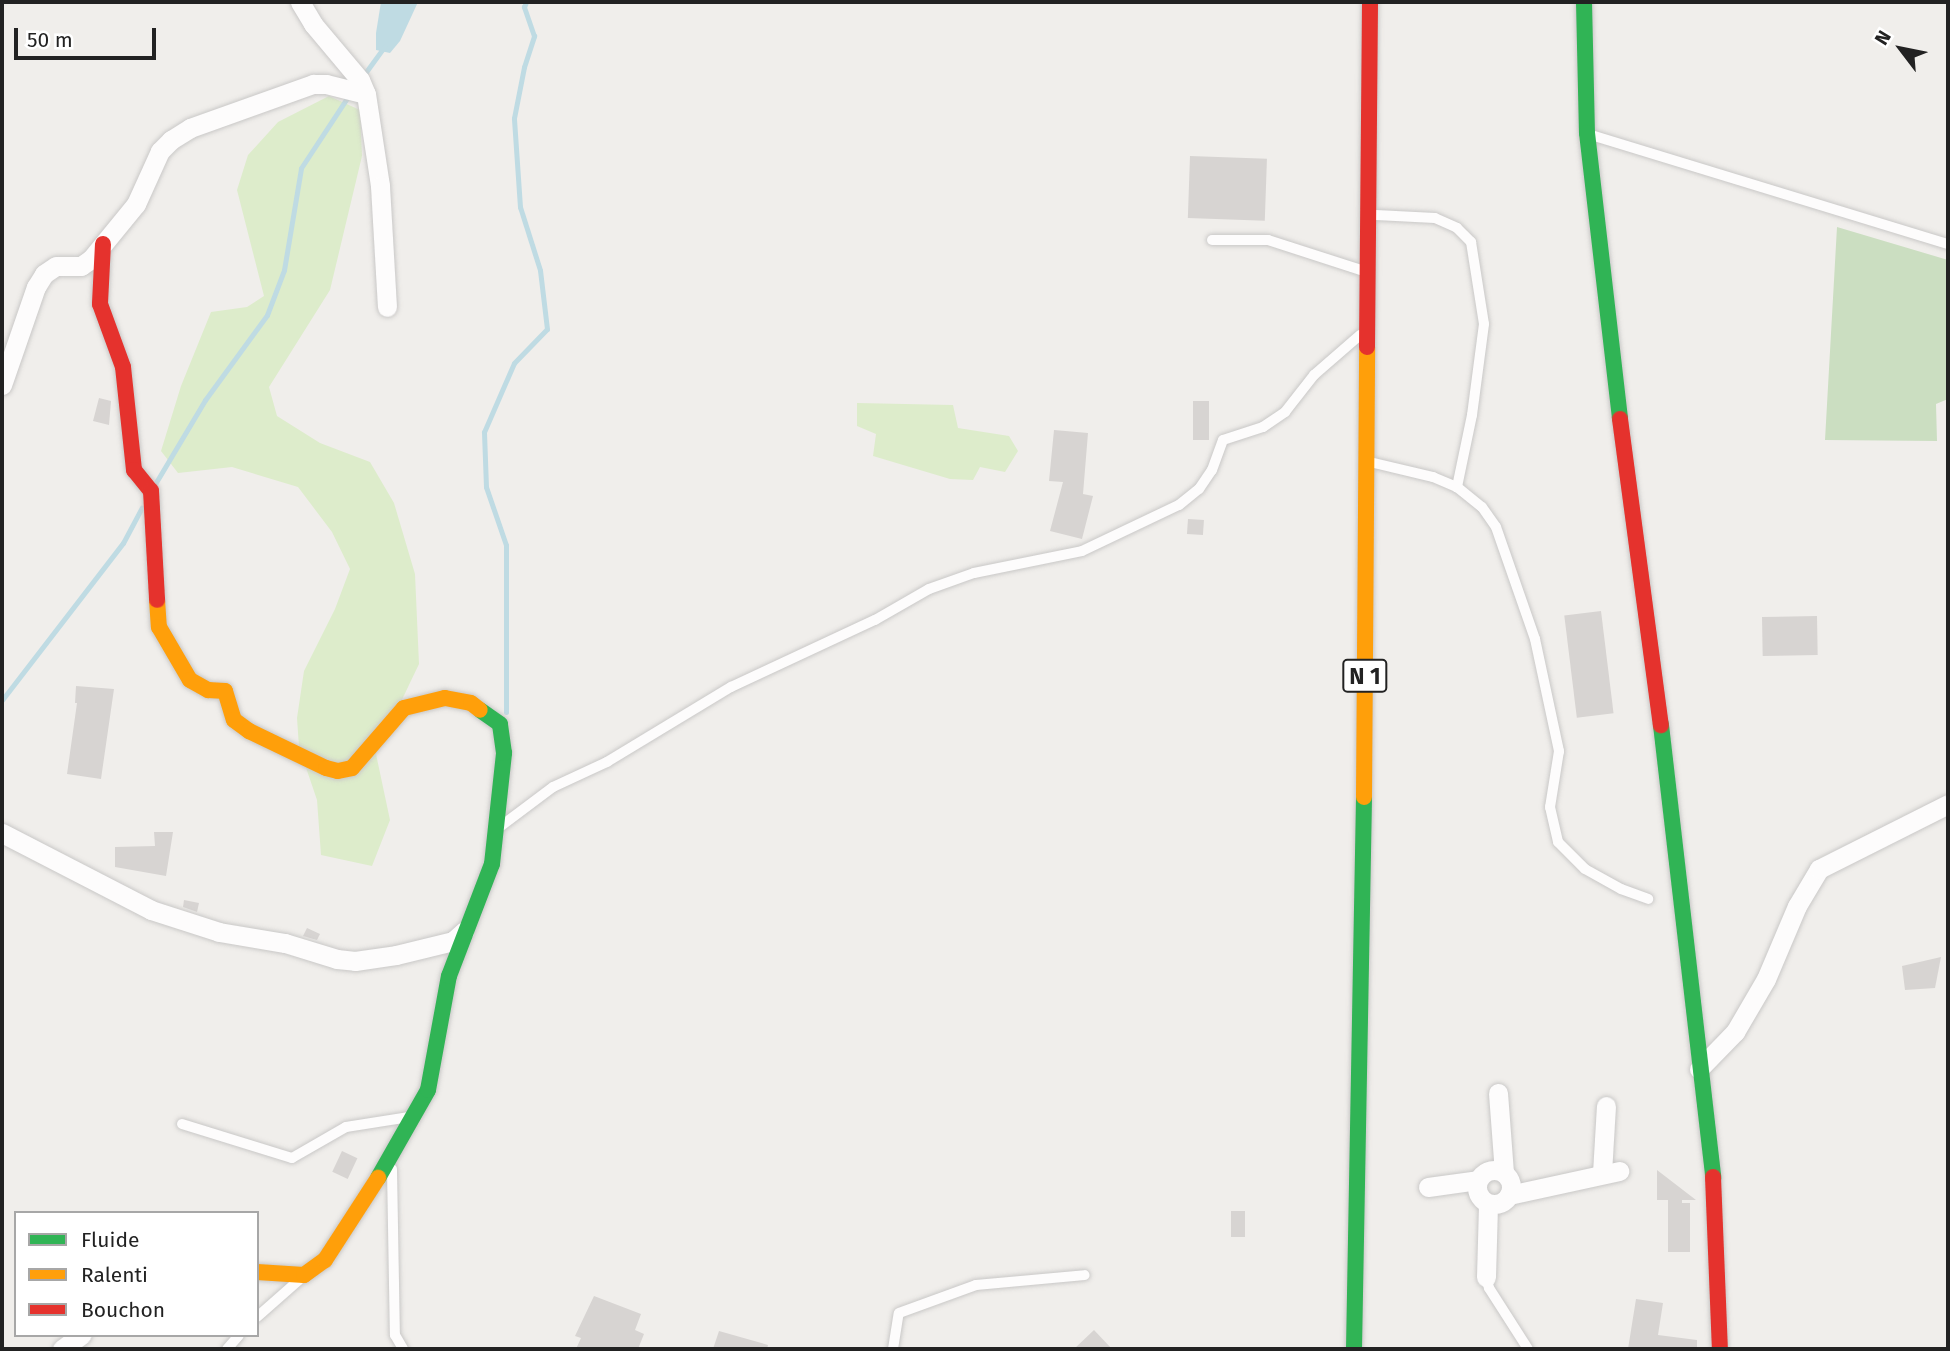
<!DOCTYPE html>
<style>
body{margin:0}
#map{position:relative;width:1950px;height:1351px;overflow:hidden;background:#f0eeeb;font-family:"Fira Sans",sans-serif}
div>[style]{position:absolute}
.grass>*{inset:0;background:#ddeccb}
.forest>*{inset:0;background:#cbdec1}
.water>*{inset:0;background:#bfdbe3}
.stream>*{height:5px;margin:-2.5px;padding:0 2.5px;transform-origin:2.5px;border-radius:2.5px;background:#bfdbe3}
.building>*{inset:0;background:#d7d4d2;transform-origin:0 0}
.roads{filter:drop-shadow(0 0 2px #c9c8c7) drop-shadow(0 0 2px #c9c8c7)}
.lane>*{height:10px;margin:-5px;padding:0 5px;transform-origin:5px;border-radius:5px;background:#fdfcfc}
.street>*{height:19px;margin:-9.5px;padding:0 9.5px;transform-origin:9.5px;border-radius:9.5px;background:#fdfcfc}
.street>.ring{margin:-9.5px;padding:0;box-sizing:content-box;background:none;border:19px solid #fdfcfc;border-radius:50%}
.fast>*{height:16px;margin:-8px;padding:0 8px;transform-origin:8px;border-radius:8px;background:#30b455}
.slow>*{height:16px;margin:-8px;padding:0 8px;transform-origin:8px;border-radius:8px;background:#ff9f0a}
.jam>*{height:16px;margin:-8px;padding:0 8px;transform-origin:8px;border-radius:8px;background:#e5322d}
span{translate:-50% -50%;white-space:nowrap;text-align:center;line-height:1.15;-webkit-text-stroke:5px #fff;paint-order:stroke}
.shield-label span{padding:2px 5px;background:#fff;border:2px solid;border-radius:5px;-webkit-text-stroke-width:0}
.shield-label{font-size:23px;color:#222;font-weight:700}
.frame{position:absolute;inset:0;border:4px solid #222;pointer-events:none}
.legend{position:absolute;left:14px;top:1211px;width:245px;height:126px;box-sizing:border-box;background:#fff;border:2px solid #a7a7a7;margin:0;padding:9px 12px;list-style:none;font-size:21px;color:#222}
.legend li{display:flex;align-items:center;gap:14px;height:35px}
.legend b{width:35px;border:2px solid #a7a7a7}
.north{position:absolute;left:1866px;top:14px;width:70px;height:70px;-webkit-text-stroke:5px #fff;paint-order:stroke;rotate:302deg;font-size:19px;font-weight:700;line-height:28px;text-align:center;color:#222}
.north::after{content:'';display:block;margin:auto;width:24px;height:32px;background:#222;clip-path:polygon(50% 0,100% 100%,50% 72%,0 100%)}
.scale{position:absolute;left:14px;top:28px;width:142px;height:32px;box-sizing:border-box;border:4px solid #222;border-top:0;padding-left:9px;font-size:21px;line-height:24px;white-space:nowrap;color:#222;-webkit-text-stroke:5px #fff;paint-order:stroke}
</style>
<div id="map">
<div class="grass">
<i style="clip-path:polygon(329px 96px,360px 110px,362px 156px,330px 290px,269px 387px,277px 416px,320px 443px,370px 462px,394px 503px,415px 574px,419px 664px,376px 754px,390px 820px,372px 866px,321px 855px,317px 800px,299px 747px,297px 718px,304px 671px,335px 609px,350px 569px,332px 532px,298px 487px,232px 467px,178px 473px,161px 451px,181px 386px,211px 312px,247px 307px,264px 296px,237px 190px,248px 155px,278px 122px)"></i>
<i style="clip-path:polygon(857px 403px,953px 405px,958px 428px,1009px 436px,1018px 451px,1005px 472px,980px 467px,973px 480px,950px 479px,873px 456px,876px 434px,857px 426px)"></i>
</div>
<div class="forest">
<i style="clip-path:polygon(1837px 227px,1948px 260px,1948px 399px,1936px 404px,1937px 441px,1825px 440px)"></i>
</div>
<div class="water">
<i style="clip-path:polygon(381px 2px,418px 2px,400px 41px,390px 53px,376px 50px,376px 33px)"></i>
</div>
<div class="stream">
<i style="left:363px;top:76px;width:36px;rotate:-54deg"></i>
<i style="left:155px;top:484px;width:98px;rotate:-59.2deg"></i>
<i style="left:205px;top:400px;width:105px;rotate:-53.9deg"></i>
<i style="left:267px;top:315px;width:48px;rotate:-69.3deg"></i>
<i style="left:284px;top:270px;width:103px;rotate:-80.5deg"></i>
<i style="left:301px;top:168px;width:87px;rotate:-56.7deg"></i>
<i style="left:2px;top:700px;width:198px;rotate:-52.4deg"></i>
<i style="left:123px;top:543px;width:40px;rotate:-62deg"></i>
<i style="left:506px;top:712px;width:167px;rotate:-90deg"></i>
<i style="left:506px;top:545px;width:61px;rotate:-109deg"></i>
<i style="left:486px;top:487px;width:55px;rotate:-92.1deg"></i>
<i style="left:484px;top:432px;width:75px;rotate:-66.5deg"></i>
<i style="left:514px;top:363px;width:47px;rotate:-45.9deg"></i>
<i style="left:547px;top:329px;width:59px;rotate:-96.8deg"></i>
<i style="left:540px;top:270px;width:66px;rotate:-107.6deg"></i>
<i style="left:520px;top:207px;width:89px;rotate:-93.9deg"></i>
<i style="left:514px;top:118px;width:52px;rotate:-78.9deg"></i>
<i style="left:524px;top:67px;width:33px;rotate:-72deg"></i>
<i style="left:534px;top:36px;width:31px;rotate:-109deg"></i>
<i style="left:524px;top:7px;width:5px;rotate:-68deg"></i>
</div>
<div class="building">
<i style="left:1190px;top:156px;width:77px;height:62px;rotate:2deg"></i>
<i style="clip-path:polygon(99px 398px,111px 401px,109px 425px,93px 421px)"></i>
<i style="left:1193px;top:401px;width:16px;height:39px"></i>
<i style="clip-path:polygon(1054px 430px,1088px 433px,1083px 494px,1093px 496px,1082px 539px,1050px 531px,1063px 482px,1049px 481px)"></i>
<i style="left:1188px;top:519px;width:16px;height:15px;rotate:4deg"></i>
<i style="left:1601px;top:611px;width:103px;height:37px;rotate:83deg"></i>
<i style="left:1817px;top:616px;width:39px;height:55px;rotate:89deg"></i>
<i style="clip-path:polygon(76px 686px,114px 689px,101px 779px,67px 774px,77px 703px,75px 703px)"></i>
<i style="clip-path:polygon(154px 832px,173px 832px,166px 876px,115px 867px,115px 847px,155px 846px)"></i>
<i style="clip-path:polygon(184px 900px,199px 903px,197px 912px,183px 907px)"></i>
<i style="clip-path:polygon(307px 928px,320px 934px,317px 940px,303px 936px)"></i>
<i style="clip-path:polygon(1941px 957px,1935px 988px,1905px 990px,1902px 966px)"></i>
<i style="left:342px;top:1151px;width:17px;height:23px;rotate:25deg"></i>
<i style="clip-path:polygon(1657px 1170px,1696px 1200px,1682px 1200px,1682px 1203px,1690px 1203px,1690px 1252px,1668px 1252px,1668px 1200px,1657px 1200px)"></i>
<i style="left:1231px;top:1211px;width:14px;height:26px"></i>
<i style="clip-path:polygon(594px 1296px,641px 1314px,635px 1330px,644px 1334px,638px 1349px,576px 1349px,581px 1338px,575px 1336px)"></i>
<i style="clip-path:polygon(1636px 1299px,1663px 1303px,1658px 1335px,1697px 1340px,1697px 1349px,1628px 1349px)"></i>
<i style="clip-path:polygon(1094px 1330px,1112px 1349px,1074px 1349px)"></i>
<i style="clip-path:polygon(719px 1331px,768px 1345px,767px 1349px,713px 1349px)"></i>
</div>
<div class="roads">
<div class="lane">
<i style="left:1591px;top:135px;width:373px;rotate:17deg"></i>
<i style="left:1376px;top:215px;width:59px;rotate:2.9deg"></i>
<i style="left:1435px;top:218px;width:24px;rotate:24deg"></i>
<i style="left:1457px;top:228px;width:20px;rotate:45deg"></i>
<i style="left:1471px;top:242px;width:83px;rotate:81deg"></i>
<i style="left:1484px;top:324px;width:92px;rotate:97.5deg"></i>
<i style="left:1472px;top:415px;width:74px;rotate:101.8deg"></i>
<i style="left:1212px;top:240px;width:56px"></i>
<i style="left:1268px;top:240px;width:98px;rotate:17.9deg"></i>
<i style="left:1374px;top:463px;width:61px;rotate:13.3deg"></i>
<i style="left:1433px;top:477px;width:26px;rotate:23deg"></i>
<i style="left:1457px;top:487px;width:32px;rotate:39deg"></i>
<i style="left:1482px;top:507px;width:24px;rotate:55deg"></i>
<i style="left:1496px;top:527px;width:119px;rotate:70.8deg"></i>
<i style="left:1535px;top:639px;width:115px;rotate:77.9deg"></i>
<i style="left:1559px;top:751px;width:57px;rotate:99.1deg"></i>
<i style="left:1550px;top:807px;width:36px;rotate:77deg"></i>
<i style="left:1558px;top:842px;width:38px;rotate:45deg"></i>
<i style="left:1585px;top:869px;width:41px;rotate:29.1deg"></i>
<i style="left:1621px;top:889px;width:29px;rotate:20deg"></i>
<i style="left:501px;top:826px;width:65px;rotate:-36.9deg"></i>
<i style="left:553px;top:787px;width:60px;rotate:-24.8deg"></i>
<i style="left:607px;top:762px;width:145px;rotate:-31.2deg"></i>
<i style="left:731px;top:687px;width:159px;rotate:-25deg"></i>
<i style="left:875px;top:620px;width:62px;rotate:-29.9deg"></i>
<i style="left:929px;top:589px;width:48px;rotate:-19.6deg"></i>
<i style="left:974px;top:573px;width:110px;rotate:-11.5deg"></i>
<i style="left:1082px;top:551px;width:107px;rotate:-25.4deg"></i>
<i style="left:1179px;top:505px;width:26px;rotate:-39deg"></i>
<i style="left:1199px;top:489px;width:23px;rotate:-56deg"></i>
<i style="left:1212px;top:470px;width:32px;rotate:-70deg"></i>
<i style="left:1223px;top:440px;width:42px;rotate:-18deg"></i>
<i style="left:1263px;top:427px;width:27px;rotate:-34deg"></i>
<i style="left:1285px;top:412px;width:47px;rotate:-51.9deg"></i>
<i style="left:1314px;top:375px;width:61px;rotate:-41deg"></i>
<i style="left:182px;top:1124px;width:115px;rotate:17.2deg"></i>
<i style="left:292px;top:1158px;width:62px;rotate:-29.9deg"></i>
<i style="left:346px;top:1127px;width:64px;rotate:-9deg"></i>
<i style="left:392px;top:1169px;width:166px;rotate:89deg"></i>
<i style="left:395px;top:1335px;width:16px;rotate:60deg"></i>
<i style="left:1486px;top:1277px;width:11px;rotate:75deg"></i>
<i style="left:1489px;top:1288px;width:72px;rotate:57.4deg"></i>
<i style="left:257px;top:1317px;width:56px;rotate:-41.4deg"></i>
<i style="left:227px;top:1349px;width:18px;rotate:-49deg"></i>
<i style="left:893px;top:1349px;width:36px;rotate:-81deg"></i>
<i style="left:899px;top:1313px;width:82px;rotate:-20deg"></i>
<i style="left:976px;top:1285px;width:109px;rotate:-5.2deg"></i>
</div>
<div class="street">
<i style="left:300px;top:2px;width:26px;rotate:59deg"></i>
<i style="left:313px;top:24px;width:73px;rotate:50deg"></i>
<i style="left:360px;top:80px;width:15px;rotate:67deg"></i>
<i style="left:366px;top:94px;width:93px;rotate:81.3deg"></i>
<i style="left:380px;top:186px;width:121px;rotate:86.7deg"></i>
<i style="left:2px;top:385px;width:104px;rotate:-70.9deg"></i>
<i style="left:36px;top:287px;width:15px;rotate:-58deg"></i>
<i style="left:44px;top:274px;width:14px;rotate:-34deg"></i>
<i style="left:56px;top:266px;width:25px"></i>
<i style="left:81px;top:266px;width:12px;rotate:-35deg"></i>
<i style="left:91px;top:259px;width:71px;rotate:-50.7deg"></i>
<i style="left:136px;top:204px;width:58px;rotate:-65.6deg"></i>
<i style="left:160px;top:151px;width:16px;rotate:-45deg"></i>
<i style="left:171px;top:140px;width:22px;rotate:-32deg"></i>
<i style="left:190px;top:128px;width:131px;rotate:-19.7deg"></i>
<i style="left:313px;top:84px;width:13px"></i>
<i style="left:326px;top:84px;width:41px;rotate:14deg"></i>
<i style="left:2px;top:833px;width:168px;rotate:27.3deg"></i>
<i style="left:151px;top:910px;width:71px;rotate:17.9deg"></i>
<i style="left:219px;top:932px;width:67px;rotate:9.5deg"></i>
<i style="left:285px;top:943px;width:54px;rotate:17.1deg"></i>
<i style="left:337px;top:959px;width:18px;rotate:6deg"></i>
<i style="left:355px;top:961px;width:41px;rotate:-8.3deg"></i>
<i style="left:396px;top:955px;width:59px;rotate:-13.8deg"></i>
<i style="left:453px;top:941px;width:15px;rotate:-42deg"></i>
<i style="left:1699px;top:1069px;width:52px;rotate:-45.8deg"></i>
<i style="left:1735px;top:1032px;width:61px;rotate:-59.7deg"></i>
<i style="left:1766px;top:979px;width:79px;rotate:-67deg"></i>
<i style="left:1797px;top:906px;width:43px;rotate:-59.3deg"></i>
<i style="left:1819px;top:869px;width:144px;rotate:-26.7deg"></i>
<i style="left:1498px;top:1093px;width:80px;rotate:85.7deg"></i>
<i class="ring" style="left:1477px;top:1170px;width:15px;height:15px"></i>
<i style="left:1602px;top:1173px;width:67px;rotate:-86.6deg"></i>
<i style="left:1428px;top:1187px;width:50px;rotate:-8deg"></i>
<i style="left:1509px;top:1195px;width:113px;rotate:-12.3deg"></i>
<i style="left:1486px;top:1277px;width:73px;rotate:-88.4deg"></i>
<i style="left:62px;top:1349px;width:24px;rotate:-36deg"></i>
</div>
<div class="fast">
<i style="left:1584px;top:2px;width:131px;rotate:88.7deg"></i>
<i style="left:1587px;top:133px;width:288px;rotate:83.4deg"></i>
<i style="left:1661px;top:725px;width:455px;rotate:83.4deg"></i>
<i style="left:378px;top:1178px;width:101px;rotate:-60.4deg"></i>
<i style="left:428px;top:1090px;width:116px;rotate:-79.6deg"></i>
<i style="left:449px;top:976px;width:120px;rotate:-69deg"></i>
<i style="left:492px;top:864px;width:112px;rotate:-83.8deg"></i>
<i style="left:504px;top:753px;width:29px;rotate:-98deg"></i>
<i style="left:500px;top:724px;width:24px;rotate:-145deg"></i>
<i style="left:1354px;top:1349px;width:552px;rotate:-88.96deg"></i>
</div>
<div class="slow">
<i style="left:157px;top:600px;width:27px;rotate:86deg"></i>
<i style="left:159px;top:627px;width:61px;rotate:59.7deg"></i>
<i style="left:190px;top:680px;width:21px;rotate:29deg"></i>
<i style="left:208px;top:690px;width:17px;rotate:3deg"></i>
<i style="left:225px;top:691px;width:30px;rotate:73deg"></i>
<i style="left:234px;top:720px;width:19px;rotate:36deg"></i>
<i style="left:249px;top:731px;width:85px;rotate:25.7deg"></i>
<i style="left:326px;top:768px;width:12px;rotate:14deg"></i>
<i style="left:338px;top:771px;width:14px;rotate:-12deg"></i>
<i style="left:352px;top:768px;width:79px;rotate:-49.1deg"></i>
<i style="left:404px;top:708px;width:42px;rotate:-13.7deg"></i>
<i style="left:445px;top:698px;width:26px;rotate:11deg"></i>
<i style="left:471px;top:703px;width:11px;rotate:38deg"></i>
<i style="left:1364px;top:797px;width:450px;rotate:-89.6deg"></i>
<i style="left:257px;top:1272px;width:47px;rotate:3.7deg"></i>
<i style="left:304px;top:1275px;width:26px;rotate:-36deg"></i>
<i style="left:325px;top:1260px;width:98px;rotate:-57.1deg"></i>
</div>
<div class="jam">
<i style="left:103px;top:244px;width:60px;rotate:92.9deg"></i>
<i style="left:100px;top:304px;width:67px;rotate:69.9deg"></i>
<i style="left:123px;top:367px;width:104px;rotate:83.9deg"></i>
<i style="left:134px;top:470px;width:27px;rotate:51deg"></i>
<i style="left:151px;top:491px;width:109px;rotate:86.8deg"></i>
<i style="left:1367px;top:347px;width:345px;rotate:-89.5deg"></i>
<i style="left:1620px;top:419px;width:309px;rotate:82.4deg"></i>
<i style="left:1713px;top:1177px;width:172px;rotate:87.7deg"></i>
</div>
</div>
<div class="shield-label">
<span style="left:1365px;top:676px">N 1</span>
</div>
<div class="frame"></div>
<ul class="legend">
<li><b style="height:9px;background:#30b455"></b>Fluide</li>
<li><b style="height:9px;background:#ff9f0a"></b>Ralenti</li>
<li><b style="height:9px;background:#e5322d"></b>Bouchon</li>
</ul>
<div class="north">N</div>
<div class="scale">50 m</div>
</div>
